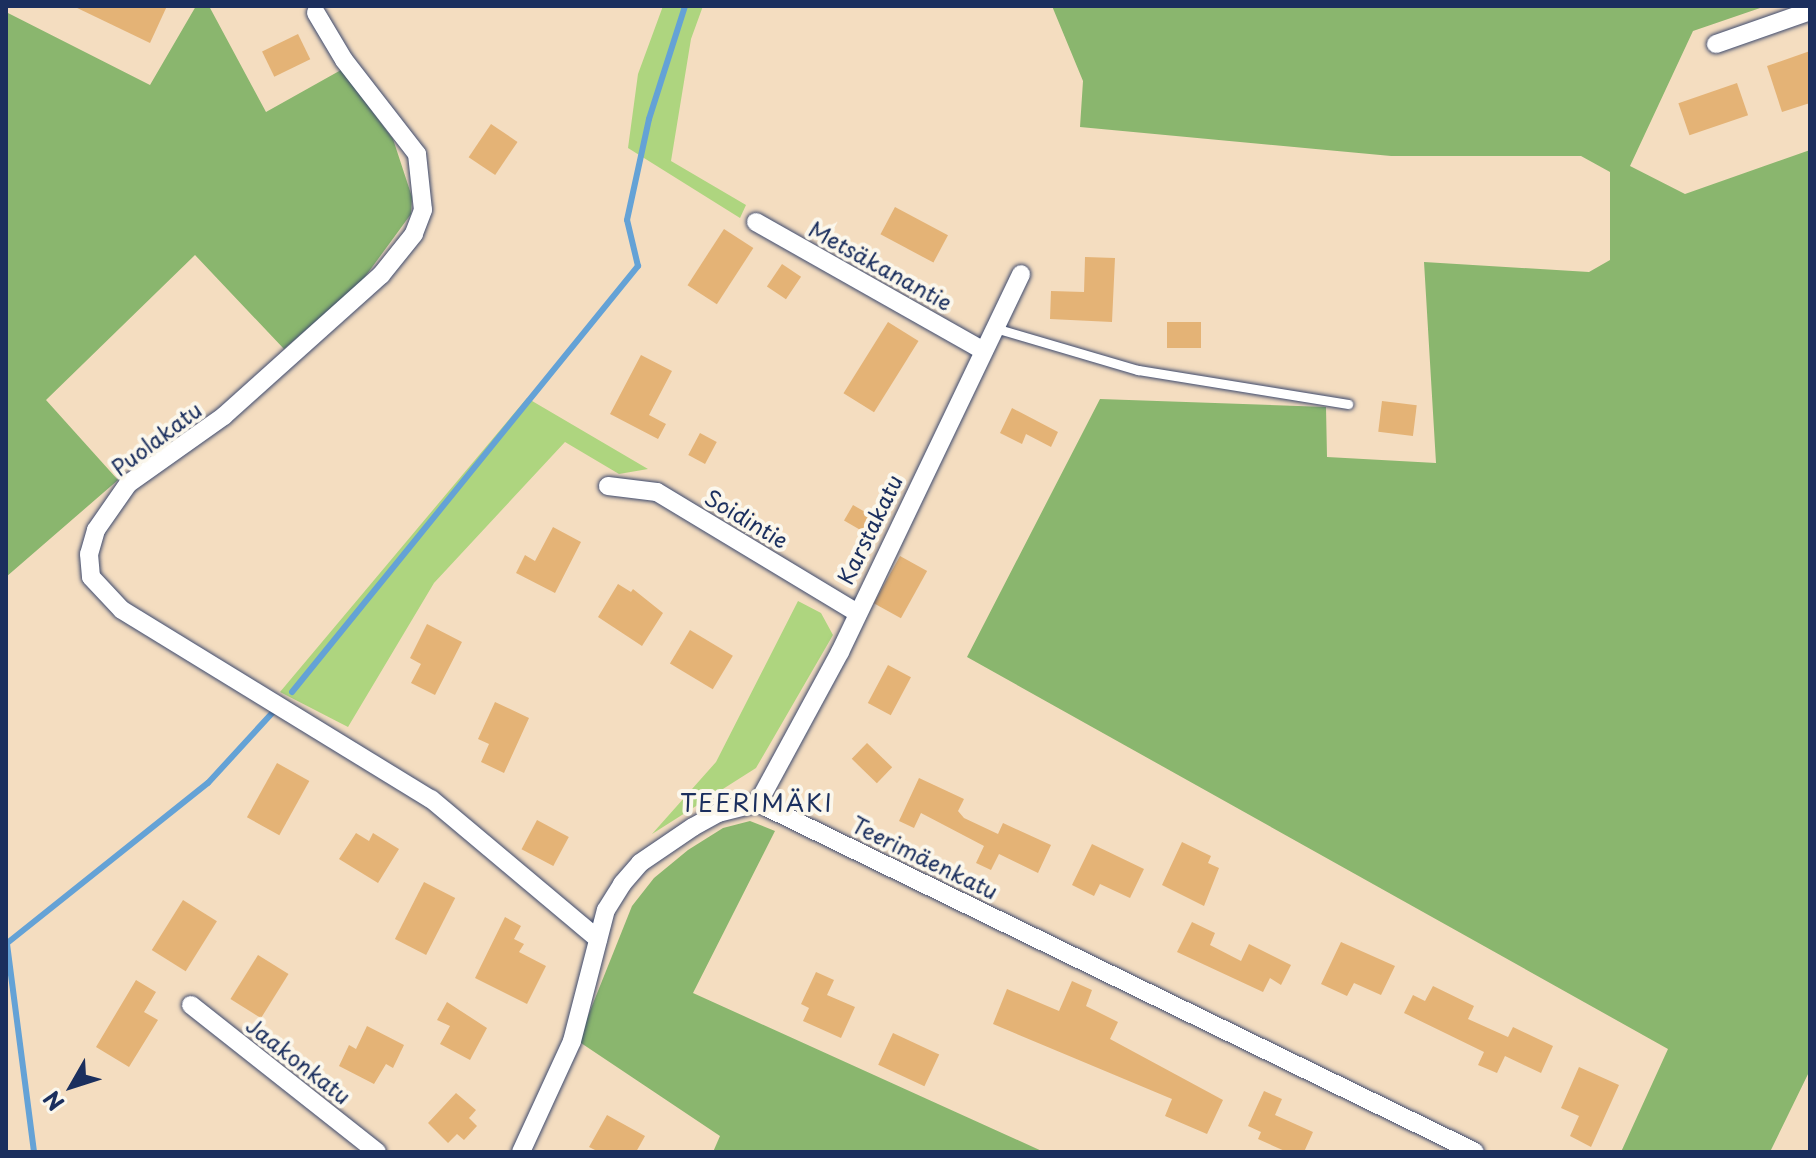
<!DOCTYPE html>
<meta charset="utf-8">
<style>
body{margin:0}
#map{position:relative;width:1816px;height:1158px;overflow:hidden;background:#f4ddc0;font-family:"Playpen Sans",sans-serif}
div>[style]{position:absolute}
.green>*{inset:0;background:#aed57f}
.forest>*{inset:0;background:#8ab66e}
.stream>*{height:6px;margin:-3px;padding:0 3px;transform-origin:3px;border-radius:3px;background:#64a2d6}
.building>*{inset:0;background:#e4b376;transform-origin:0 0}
.roads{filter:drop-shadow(0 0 2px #3c496d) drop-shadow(0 0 2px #3c496d)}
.lane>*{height:9px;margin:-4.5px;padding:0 4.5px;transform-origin:4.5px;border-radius:4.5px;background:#fff}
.street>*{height:18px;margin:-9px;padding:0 9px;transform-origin:9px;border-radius:9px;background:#fff}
span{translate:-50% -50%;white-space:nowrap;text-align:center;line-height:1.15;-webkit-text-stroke:8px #fbf7ec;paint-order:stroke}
.street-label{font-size:22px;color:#1b2f5e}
.neighbourhood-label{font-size:24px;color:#1b2f5e;letter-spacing:2px}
.frame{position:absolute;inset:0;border:8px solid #1b2f5e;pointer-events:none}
.north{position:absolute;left:32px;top:1046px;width:80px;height:80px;-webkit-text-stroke:6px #fbf7ec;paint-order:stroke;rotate:231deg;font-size:22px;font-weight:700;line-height:32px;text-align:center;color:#1b2f5e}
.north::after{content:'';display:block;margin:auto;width:28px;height:36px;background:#1b2f5e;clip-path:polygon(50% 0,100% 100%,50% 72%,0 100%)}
</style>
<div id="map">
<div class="green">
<i style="clip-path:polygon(663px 6px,703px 6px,691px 39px,671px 161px,746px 205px,740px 218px,628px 148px,638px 74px)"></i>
<i style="clip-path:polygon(527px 398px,648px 469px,619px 474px,565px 442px,434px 583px,348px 727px,280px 692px)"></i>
<i style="clip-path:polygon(798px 601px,821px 613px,833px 635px,756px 768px,652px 834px,716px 762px)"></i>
</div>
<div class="forest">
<i style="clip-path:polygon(196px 6px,209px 6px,266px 112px,341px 70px,393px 139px,412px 197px,411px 214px,362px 281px,284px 349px,195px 255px,46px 400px,118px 480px,6px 577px,6px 12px,150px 85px)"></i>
<i style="clip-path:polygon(1052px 6px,1766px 6px,1693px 31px,1630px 166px,1685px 194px,1810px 150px,1810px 1070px,1770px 1152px,1621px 1152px,1668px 1049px,967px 657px,1100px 399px,1326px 407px,1327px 457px,1436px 463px,1424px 262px,1589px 272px,1610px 260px,1610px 172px,1581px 156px,1391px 156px,1080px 127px,1083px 81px)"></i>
<i style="clip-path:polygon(750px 821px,775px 831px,693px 993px,1044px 1152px,713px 1152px,720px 1136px,578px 1041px,632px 906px,654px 878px,688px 850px,723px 828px)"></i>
</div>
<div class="stream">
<i style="left:292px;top:692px;width:549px;rotate:-50.92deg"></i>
<i style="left:638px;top:266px;width:47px;rotate:-103.4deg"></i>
<i style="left:627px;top:220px;width:103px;rotate:-77.7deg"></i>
<i style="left:649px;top:119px;width:119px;rotate:-72.3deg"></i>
<i style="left:6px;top:944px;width:258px;rotate:-38.6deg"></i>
<i style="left:208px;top:783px;width:96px;rotate:-47.5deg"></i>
<i style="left:7px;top:944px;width:210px;rotate:82.6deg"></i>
</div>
<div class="building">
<i style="clip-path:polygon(73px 6px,167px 6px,150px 43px)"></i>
<i style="left:298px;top:34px;width:28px;height:40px;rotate:64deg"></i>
<i style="clip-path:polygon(1810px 51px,1810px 103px,1782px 112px,1767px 66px)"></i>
<i style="left:1737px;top:83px;width:34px;height:62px;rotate:71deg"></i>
<i style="left:491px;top:124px;width:32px;height:40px;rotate:34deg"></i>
<i style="left:895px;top:207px;width:60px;height:31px;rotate:28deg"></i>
<i style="left:724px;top:229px;width:35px;height:67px;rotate:33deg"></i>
<i style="clip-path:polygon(1085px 257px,1115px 258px,1112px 322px,1050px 319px,1051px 291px,1084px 292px)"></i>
<i style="left:782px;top:264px;width:23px;height:27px;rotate:34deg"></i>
<i style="left:888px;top:322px;width:36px;height:84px;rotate:32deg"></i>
<i style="left:1167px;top:322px;width:34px;height:26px"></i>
<i style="clip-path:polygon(641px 355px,672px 371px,649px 415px,666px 424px,658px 439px,610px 414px)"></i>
<i style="left:1382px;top:401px;width:35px;height:31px;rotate:7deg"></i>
<i style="clip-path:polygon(1012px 408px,1058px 432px,1051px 447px,1026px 434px,1022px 444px,1000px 433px)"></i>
<i style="left:700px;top:433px;width:19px;height:25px;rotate:28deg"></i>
<i style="left:853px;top:505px;width:30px;height:18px;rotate:30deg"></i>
<i style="clip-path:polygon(553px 527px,581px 542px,555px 593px,516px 573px,525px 555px,535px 561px)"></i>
<i style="left:900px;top:556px;width:31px;height:54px;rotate:29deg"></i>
<i style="clip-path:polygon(618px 584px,631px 592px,633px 589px,663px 613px,642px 646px,598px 617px)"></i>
<i style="clip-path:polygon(427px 624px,462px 642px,435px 695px,411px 683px,421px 664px,410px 658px)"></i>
<i style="left:690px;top:630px;width:50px;height:39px;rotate:31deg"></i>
<i style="left:888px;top:665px;width:26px;height:43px;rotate:28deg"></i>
<i style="clip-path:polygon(495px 702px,529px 718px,504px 773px,481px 762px,489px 744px,478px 739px)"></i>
<i style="left:867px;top:743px;width:35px;height:22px;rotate:44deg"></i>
<i style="left:277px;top:763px;width:37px;height:62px;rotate:29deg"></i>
<i style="clip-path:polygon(919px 778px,964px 799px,958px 811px,964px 818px,998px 834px,1003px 823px,1051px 845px,1038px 873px,999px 854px,991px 870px,976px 863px,984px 846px,921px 813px,914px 828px,899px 821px)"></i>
<i style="left:537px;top:820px;width:36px;height:33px;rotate:28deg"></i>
<i style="clip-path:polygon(356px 833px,369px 841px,373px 833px,399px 849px,378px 883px,339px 859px)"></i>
<i style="clip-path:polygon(1182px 842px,1211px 856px,1208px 863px,1219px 868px,1204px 906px,1162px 885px)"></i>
<i style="clip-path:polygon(1092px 844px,1144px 869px,1130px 898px,1100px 884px,1094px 896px,1072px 885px)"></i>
<i style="left:424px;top:882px;width:35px;height:64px;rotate:27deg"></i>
<i style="left:183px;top:900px;width:40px;height:59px;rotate:32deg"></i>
<i style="clip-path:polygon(505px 917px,521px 926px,514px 939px,524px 944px,519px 952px,546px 966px,527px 1004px,475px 978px)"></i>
<i style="clip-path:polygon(1192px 922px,1215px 933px,1210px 945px,1241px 961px,1249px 944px,1291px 965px,1281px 985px,1270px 978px,1263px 992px,1177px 952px)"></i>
<i style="clip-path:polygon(1341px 942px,1395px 966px,1381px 995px,1354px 983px,1347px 996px,1321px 984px)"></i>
<i style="left:258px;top:955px;width:36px;height:52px;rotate:32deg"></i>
<i style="clip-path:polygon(816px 972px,834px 980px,827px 995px,855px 1007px,841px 1038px,803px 1021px,809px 1008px,801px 1004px)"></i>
<i style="clip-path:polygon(136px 980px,156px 992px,144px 1012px,158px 1020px,129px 1067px,96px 1047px)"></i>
<i style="clip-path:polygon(1072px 981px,1092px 990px,1086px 1006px,1118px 1022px,1110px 1039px,1223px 1100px,1207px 1134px,1165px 1116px,1172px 1099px,993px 1024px,1007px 989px,1059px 1011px)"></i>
<i style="clip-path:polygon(1433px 986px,1474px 1006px,1468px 1019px,1508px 1037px,1513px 1027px,1553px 1046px,1541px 1073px,1505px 1056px,1497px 1073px,1478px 1065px,1484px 1052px,1404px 1013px,1413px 995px,1425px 1001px)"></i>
<i style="clip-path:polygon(447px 1002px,487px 1028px,470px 1060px,440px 1044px,450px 1026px,437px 1020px)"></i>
<i style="clip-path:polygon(367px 1026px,404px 1045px,393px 1068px,386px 1064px,374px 1084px,339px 1066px,349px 1045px,356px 1049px)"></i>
<i style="left:893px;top:1033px;width:51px;height:35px;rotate:25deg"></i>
<i style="clip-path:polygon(1579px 1067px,1619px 1085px,1591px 1147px,1570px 1136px,1579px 1116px,1561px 1108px)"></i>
<i style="clip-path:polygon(1264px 1091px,1282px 1099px,1275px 1115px,1313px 1132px,1304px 1152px,1287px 1152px,1258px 1139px,1261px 1132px,1248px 1126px)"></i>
<i style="clip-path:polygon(456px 1093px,476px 1110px,469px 1118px,477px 1126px,464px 1140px,457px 1134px,448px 1143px,428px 1123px)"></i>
<i style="clip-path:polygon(607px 1115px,645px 1136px,636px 1152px,599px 1152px,589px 1147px)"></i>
</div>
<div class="roads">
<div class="lane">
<i style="left:995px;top:328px;width:149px;rotate:16.4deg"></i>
<i style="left:1138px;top:370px;width:213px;rotate:9.2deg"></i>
</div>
<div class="street">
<i style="left:316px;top:13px;width:55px;rotate:59.2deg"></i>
<i style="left:344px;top:60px;width:119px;rotate:52.2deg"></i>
<i style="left:417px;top:154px;width:56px;rotate:83.9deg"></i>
<i style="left:423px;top:210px;width:26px;rotate:111deg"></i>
<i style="left:414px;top:234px;width:53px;rotate:128.8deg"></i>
<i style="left:381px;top:275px;width:211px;rotate:138.1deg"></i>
<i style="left:224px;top:416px;width:118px;rotate:144.7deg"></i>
<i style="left:128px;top:484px;width:56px;rotate:124.8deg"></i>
<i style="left:96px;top:530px;width:25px;rotate:106deg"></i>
<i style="left:89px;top:554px;width:23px;rotate:85deg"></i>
<i style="left:91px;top:577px;width:45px;rotate:46.8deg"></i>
<i style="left:122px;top:610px;width:362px;rotate:31.5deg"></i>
<i style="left:431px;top:799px;width:218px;rotate:40deg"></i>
<i style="left:1716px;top:44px;width:100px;rotate:-19.3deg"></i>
<i style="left:756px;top:222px;width:260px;rotate:29.5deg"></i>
<i style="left:608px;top:486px;width:49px;rotate:7deg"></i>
<i style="left:657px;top:492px;width:232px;rotate:31.1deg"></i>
<i style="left:758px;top:803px;width:172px;rotate:-61.5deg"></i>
<i style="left:840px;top:652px;width:419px;rotate:-64.4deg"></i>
<i style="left:191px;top:1005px;width:237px;rotate:38.3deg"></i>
<i style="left:521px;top:1152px;width:122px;rotate:-65.3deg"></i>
<i style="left:572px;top:1041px;width:135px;rotate:-75.5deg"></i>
<i style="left:606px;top:910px;width:31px;rotate:-58deg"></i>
<i style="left:622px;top:884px;width:28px;rotate:-49deg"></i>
<i style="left:640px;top:863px;width:64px;rotate:-34.2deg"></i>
<i style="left:693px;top:827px;width:29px;rotate:-29deg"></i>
<i style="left:718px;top:813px;width:41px;rotate:-14deg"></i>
<i style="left:758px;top:803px;width:797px;rotate:25.95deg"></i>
</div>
</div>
<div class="street-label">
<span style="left:881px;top:265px;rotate:29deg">Metsäkanantie</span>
<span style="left:156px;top:438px;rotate:-37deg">Puolakatu</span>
<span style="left:747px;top:518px;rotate:31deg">Soidintie</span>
<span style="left:869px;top:529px;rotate:-64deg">Karstakatu</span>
<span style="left:925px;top:857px;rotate:26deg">Teerimäenkatu</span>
<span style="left:299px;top:1060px;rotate:38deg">Jaakonkatu</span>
</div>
<div class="neighbourhood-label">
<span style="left:757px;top:803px">TEERIMÄKI</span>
</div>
<div class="frame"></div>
<div class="north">N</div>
</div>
